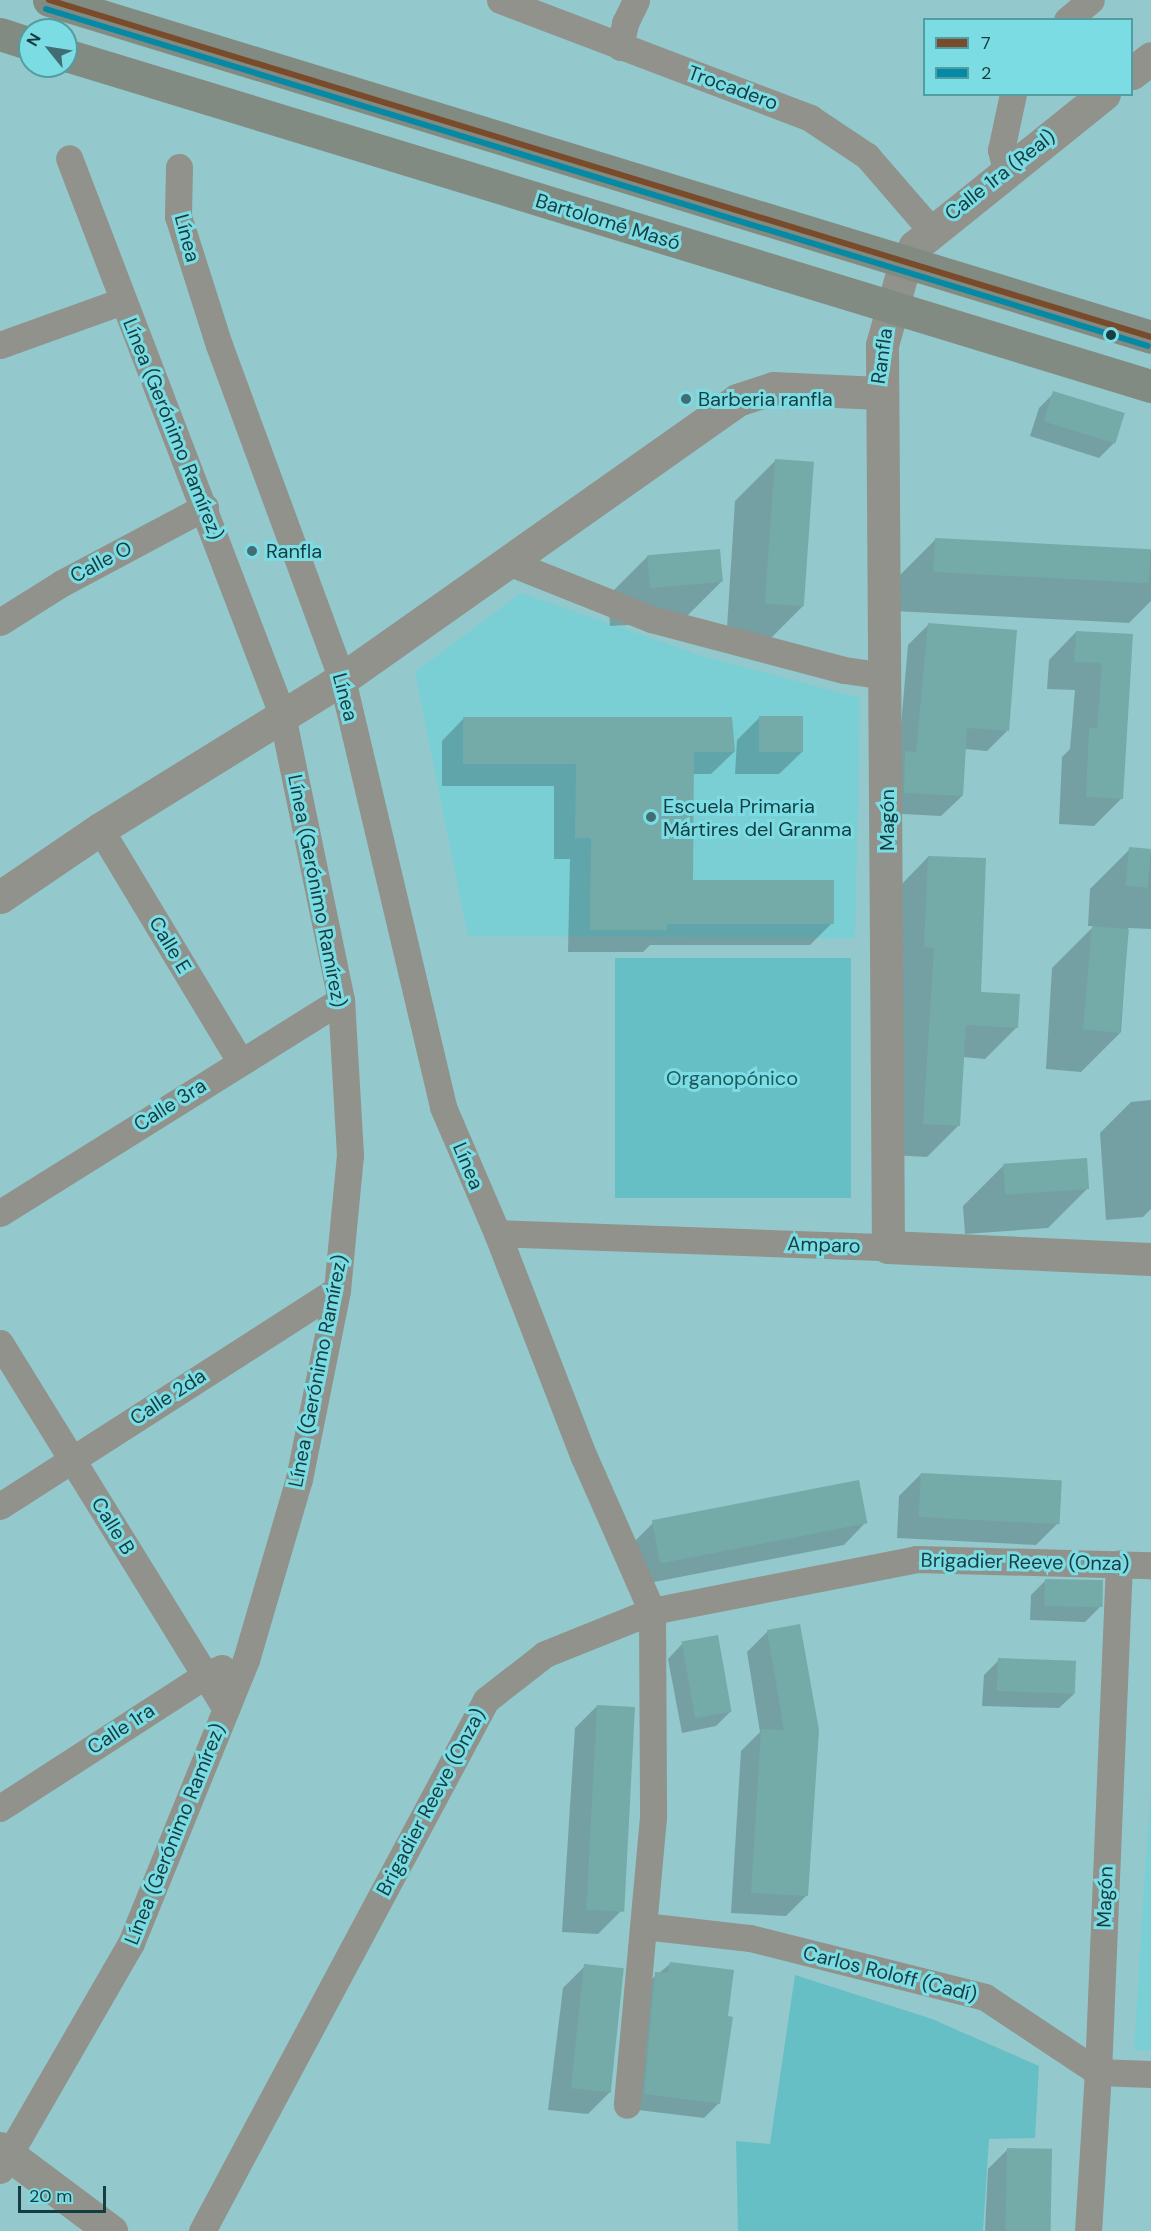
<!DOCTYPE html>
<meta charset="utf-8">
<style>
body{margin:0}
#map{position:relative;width:1151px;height:2231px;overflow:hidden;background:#93c8cc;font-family:"DM Sans",sans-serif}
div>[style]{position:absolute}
.built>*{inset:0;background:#79cfd4}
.green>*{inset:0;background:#66bfc5;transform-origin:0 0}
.shadow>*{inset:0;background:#0003}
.building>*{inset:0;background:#74aaa8;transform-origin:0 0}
.minor>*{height:27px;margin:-13.5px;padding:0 13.5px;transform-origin:13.5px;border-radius:13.5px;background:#90928b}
.tertiary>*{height:33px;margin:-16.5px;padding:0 16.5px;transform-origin:16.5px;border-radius:16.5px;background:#90928b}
.primary>*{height:33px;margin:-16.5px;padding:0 16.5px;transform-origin:16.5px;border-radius:16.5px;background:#818b82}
.bus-1>*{height:6px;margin:-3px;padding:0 3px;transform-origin:3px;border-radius:3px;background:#7a4b2a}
.bus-2>*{height:6px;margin:-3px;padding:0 3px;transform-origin:3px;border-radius:3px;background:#0689a4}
.dots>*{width:16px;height:16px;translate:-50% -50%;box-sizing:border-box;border:3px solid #7cdce3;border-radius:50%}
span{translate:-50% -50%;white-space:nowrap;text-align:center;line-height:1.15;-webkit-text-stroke:6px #7cdce3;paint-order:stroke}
.street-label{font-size:20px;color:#143e41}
.poi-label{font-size:20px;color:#143e41}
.left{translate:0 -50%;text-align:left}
.park-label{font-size:20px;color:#1e5c60}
.legend{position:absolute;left:923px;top:18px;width:210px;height:78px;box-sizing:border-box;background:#7cdce3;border:2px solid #529da2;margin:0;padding:8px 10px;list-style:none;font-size:18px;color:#143e41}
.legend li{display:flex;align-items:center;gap:12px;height:30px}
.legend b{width:30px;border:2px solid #529da2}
.north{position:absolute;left:18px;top:18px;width:60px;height:60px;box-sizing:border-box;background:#7cdce3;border:2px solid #529da2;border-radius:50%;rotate:300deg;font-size:16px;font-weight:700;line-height:24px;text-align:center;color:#143e41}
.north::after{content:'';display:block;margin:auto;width:21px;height:27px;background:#406e72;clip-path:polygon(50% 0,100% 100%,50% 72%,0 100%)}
.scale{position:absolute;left:18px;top:2186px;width:88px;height:27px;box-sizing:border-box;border:3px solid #143e41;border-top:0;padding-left:8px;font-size:18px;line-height:21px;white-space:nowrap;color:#143e41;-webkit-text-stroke:4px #7cdce3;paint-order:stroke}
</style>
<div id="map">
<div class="built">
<i style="clip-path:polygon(521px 593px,702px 656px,860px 698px,855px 938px,468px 936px,415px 672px)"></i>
<i style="clip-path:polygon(1151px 1781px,1151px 2051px,1134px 2050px)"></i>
</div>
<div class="green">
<i style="left:615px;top:958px;width:236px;height:240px"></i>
<i style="clip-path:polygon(795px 1975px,932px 2019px,1039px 2066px,1035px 2138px,989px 2139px,983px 2231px,738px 2231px,736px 2141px,770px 2144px)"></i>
</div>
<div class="shadow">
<i style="clip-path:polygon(1054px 393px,1114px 443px,1099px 458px,1030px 436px,1039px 408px)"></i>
<i style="clip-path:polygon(775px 461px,803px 606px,763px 646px,726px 644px,735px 501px)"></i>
<i style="clip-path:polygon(936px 539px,1151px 550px,1151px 601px,1129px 623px,894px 611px,896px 579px)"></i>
<i style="clip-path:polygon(648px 556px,721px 582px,681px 622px,610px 626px,608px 596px)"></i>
<i style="clip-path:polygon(928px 625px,1007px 731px,987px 751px,965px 749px,962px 796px,941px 816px,884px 813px,898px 760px,908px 645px)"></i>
<i style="clip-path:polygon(1076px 632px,1131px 635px,1122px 798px,1094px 826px,1059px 824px,1062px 757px,1070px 749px,1075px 690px,1047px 689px,1049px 660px)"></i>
<i style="clip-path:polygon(464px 718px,734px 752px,711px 774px,692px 774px,692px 882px,832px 923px,810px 945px,650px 945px,643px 952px,568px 952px,570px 859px,554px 859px,554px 786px,442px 786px,442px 741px)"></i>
<i style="clip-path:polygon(759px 718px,802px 752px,779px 774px,735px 774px,737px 740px)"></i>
<i style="clip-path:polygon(1130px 849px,1151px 850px,1151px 929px,1128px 928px,1121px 1032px,1081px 1072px,1046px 1069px,1052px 968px,1094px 926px,1088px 926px,1090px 889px)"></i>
<i style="clip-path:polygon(928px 857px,980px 993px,1017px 1027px,985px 1059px,963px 1057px,958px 1126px,927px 1157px,893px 1155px,897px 889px)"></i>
<i style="clip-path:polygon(1151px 1100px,1151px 1209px,1143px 1217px,1106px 1220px,1100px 1133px,1131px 1102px)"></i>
<i style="clip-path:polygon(1003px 1166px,1088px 1188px,1048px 1228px,965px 1234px,963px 1206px)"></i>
<i style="clip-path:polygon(921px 1474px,1058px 1523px,1036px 1545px,897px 1538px,899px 1496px)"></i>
<i style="clip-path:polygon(866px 1522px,844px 1545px,639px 1585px,631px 1545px,653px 1523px)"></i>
<i style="clip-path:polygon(1046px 1580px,1100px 1607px,1085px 1622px,1030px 1620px,1031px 1595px)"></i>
<i style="clip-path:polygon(799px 1626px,806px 1896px,786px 1916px,731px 1913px,741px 1751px,760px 1732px,747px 1652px,767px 1632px)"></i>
<i style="clip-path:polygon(682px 1644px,731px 1711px,716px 1726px,682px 1733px,668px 1659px)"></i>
<i style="clip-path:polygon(999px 1660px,1074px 1694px,1059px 1708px,982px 1706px,984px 1675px)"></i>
<i style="clip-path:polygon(597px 1706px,620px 1912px,598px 1934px,562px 1932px,575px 1728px)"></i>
<i style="clip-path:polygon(670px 1964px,719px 2103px,704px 2118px,630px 2109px,641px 1988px)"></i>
<i style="clip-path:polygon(585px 1966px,610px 2092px,588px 2114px,548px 2110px,563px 1988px)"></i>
<i style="clip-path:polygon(1008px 2149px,1047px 2231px,985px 2231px,988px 2169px)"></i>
</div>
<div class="building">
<i style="left:1053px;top:391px;width:75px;height:32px;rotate:17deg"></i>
<i style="left:775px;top:459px;width:39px;height:145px;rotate:4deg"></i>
<i style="left:935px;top:538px;width:216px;height:34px;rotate:3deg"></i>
<i style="left:720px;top:549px;width:33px;height:73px;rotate:85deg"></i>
<i style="clip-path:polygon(928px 623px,1017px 630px,1009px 731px,967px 728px,963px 796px,904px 793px,905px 751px,916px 752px)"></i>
<i style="clip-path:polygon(1076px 631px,1133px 634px,1123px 799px,1086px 797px,1089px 728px,1097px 728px,1102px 663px,1074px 662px)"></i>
<i style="left:759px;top:716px;width:44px;height:36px"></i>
<i style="clip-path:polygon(463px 717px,732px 717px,735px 752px,694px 752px,693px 880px,834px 880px,834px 924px,667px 924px,667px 930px,590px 930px,591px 838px,575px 838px,576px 764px,463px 764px)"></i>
<i style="left:1129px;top:847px;width:22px;height:39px;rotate:5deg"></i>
<i style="clip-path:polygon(928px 856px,986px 858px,981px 992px,1020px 994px,1018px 1028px,966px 1025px,960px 1126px,923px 1124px,934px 948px,924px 947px)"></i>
<i style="left:1092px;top:926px;width:37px;height:104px;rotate:5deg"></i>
<i style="left:1087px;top:1158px;width:31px;height:84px;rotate:86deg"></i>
<i style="left:921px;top:1473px;width:141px;height:44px;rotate:3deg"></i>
<i style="left:859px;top:1480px;width:44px;height:211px;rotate:79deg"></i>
<i style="left:1045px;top:1579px;width:58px;height:27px;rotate:1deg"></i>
<i style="clip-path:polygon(800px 1624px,819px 1730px,808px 1896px,751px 1893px,761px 1729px,784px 1730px,767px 1630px)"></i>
<i style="left:718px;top:1635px;width:78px;height:37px;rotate:80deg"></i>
<i style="left:998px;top:1658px;width:78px;height:33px;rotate:2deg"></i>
<i style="left:597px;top:1705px;width:38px;height:205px;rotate:3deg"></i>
<i style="clip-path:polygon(670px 1962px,734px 1970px,728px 2016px,733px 2017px,720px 2104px,644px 2094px,655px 1972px,668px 1973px)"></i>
<i style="left:584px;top:1964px;width:40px;height:125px;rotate:6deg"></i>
<i style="left:1007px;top:2148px;width:45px;height:83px;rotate:1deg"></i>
</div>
<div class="minor">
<i style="left:500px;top:0;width:332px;rotate:20.8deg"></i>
<i style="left:810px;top:118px;width:69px;rotate:33.7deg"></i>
<i style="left:867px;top:156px;width:98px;rotate:49.1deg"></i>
<i style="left:1067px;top:20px;width:31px;rotate:-40deg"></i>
<i style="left:620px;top:47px;width:25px;rotate:-78deg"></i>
<i style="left:625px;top:23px;width:25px;rotate:-64deg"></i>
<i style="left:179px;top:167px;width:49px;rotate:91.2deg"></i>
<i style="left:178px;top:216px;width:135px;rotate:72.4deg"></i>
<i style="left:219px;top:345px;width:356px;rotate:69.8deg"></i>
<i style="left:342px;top:679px;width:440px;rotate:76.7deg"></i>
<i style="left:443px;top:1107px;width:137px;rotate:66.8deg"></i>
<i style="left:497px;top:1233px;width:240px;rotate:68.8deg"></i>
<i style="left:584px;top:1457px;width:168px;rotate:66.2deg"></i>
<i style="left:652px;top:1611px;width:206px;rotate:89.7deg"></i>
<i style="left:653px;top:1817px;width:289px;rotate:95.2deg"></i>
<i style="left:1006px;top:170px;width:21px;rotate:-104deg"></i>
<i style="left:1001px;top:150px;width:57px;rotate:-77.9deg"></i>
<i style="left:0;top:345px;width:130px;rotate:-19.8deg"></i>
<i style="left:508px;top:562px;width:154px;rotate:21.7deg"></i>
<i style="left:651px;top:619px;width:200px;rotate:14.8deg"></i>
<i style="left:844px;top:670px;width:42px;rotate:8.1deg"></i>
<i style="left:0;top:622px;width:73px;rotate:-32.2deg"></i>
<i style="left:62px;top:583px;width:162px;rotate:-28deg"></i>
<i style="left:100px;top:829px;width:271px;rotate:58.9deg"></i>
<i style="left:0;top:1213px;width:402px;rotate:-32deg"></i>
<i style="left:497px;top:1233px;width:391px;rotate:2.1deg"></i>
<i style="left:0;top:1343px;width:430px;rotate:58.3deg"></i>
<i style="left:0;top:1506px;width:400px;rotate:-32.7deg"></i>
<i style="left:0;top:1808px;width:247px;rotate:-32.9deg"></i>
<i style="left:207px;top:1674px;width:16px;rotate:-22deg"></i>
<i style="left:644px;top:1926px;width:107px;rotate:6.5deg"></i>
<i style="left:750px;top:1938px;width:242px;rotate:14.1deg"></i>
<i style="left:985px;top:1997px;width:136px;rotate:33.6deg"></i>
<i style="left:1098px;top:2072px;width:53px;rotate:2.2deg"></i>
<i style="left:0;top:2170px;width:262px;rotate:-60deg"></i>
<i style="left:131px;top:1943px;width:305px;rotate:-67.9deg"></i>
<i style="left:246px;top:1660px;width:189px;rotate:-73.7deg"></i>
<i style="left:299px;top:1479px;width:193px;rotate:-78.6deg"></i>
<i style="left:337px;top:1290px;width:136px;rotate:-84.5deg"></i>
<i style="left:350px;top:1155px;width:155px;rotate:-93.3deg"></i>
<i style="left:341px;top:1000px;width:292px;rotate:-101.7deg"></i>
<i style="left:282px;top:714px;width:595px;rotate:-110.96deg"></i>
<i style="left:202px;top:2231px;width:602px;rotate:-61.86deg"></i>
<i style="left:486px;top:1700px;width:75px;rotate:-37.9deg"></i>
<i style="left:545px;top:1654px;width:115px;rotate:-21.9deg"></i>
<i style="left:652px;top:1611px;width:269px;rotate:-11.1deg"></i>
<i style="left:916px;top:1559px;width:235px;rotate:1.5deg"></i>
<i style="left:1088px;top:2231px;width:159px;rotate:-86.4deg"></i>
<i style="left:1098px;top:2072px;width:509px;rotate:-87.64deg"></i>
</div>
<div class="tertiary">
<i style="left:1132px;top:73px;width:24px;rotate:-38deg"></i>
<i style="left:1104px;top:94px;width:243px;rotate:141.2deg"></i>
<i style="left:915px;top:246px;width:20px;rotate:120deg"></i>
<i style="left:905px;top:263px;width:85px;rotate:105.7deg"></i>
<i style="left:882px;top:345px;width:902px;rotate:89.62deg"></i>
<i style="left:888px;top:1247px;width:263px;rotate:2.6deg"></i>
<i style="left:0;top:897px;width:121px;rotate:-34.2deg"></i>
<i style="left:100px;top:829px;width:285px;rotate:-31.8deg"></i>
<i style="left:342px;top:679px;width:484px;rotate:-35.2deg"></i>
<i style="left:737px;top:400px;width:38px;rotate:-18deg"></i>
<i style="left:773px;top:388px;width:106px;rotate:2.7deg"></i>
<i style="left:0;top:2148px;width:139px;rotate:36.8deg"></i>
</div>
<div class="primary">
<i style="left:49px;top:0;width:1152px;rotate:17deg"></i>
<i style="left:0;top:34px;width:32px;rotate:18deg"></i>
<i style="left:66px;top:55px;width:1134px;rotate:16.97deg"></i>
</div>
<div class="bus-1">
<i style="left:49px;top:0;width:1152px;rotate:17deg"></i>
</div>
<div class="bus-2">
<i style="left:46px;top:9px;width:1152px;rotate:17deg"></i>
</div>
<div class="dots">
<i style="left:1111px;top:335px;background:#143e41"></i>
<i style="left:686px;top:399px;background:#406e72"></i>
<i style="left:252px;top:551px;background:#406e72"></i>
<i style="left:651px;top:817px;background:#406e72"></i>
</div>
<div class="street-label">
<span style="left:733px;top:88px;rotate:20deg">Trocadero</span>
<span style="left:1000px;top:175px;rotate:-38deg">Calle 1ra (Real)</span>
<span style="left:608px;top:222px;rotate:17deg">Bartolomé Masó</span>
<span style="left:187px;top:238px;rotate:75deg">Línea</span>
<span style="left:882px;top:356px;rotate:-82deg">Ranfla</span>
<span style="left:173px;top:429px;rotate:68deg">Línea (Gerónimo Ramírez)</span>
<span style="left:101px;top:562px;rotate:-28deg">Calle O</span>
<span style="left:345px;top:697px;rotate:75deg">Línea</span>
<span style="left:887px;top:820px;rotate:-90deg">Magón</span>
<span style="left:317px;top:891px;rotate:79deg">Línea (Gerónimo Ramírez)</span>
<span style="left:170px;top:945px;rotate:59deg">Calle E</span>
<span style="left:170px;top:1105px;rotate:-32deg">Calle 3ra</span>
<span style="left:468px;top:1166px;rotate:67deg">Línea</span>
<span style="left:824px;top:1245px;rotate:2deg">Amparo</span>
<span style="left:318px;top:1371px;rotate:-79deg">Línea (Gerónimo Ramírez)</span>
<span style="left:168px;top:1397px;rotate:-33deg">Calle 2da</span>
<span style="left:113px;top:1526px;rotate:58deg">Calle B</span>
<span style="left:1025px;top:1562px;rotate:1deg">Brigadier Reeve (Onza)</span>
<span style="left:121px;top:1729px;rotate:-33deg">Calle 1ra</span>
<span style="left:431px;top:1802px;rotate:-62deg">Brigadier Reeve (Onza)</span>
<span style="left:175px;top:1834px;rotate:-68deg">Línea (Gerónimo Ramírez)</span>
<span style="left:1105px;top:1897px;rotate:-88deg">Magón</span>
<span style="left:890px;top:1974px;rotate:14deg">Carlos Roloff (Cadí)</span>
</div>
<div class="poi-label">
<span class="left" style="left:698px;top:399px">Barberia ranfla</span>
<span class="left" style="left:266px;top:551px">Ranfla</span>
<span class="left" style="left:663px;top:818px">Escuela Primaria<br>Mártires del Granma</span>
</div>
<div class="park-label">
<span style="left:732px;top:1078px">Organopónico</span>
</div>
<ul class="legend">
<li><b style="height:8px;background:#7a4b2a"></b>7</li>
<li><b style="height:8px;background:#0689a4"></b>2</li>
</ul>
<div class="north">N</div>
<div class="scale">20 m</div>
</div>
